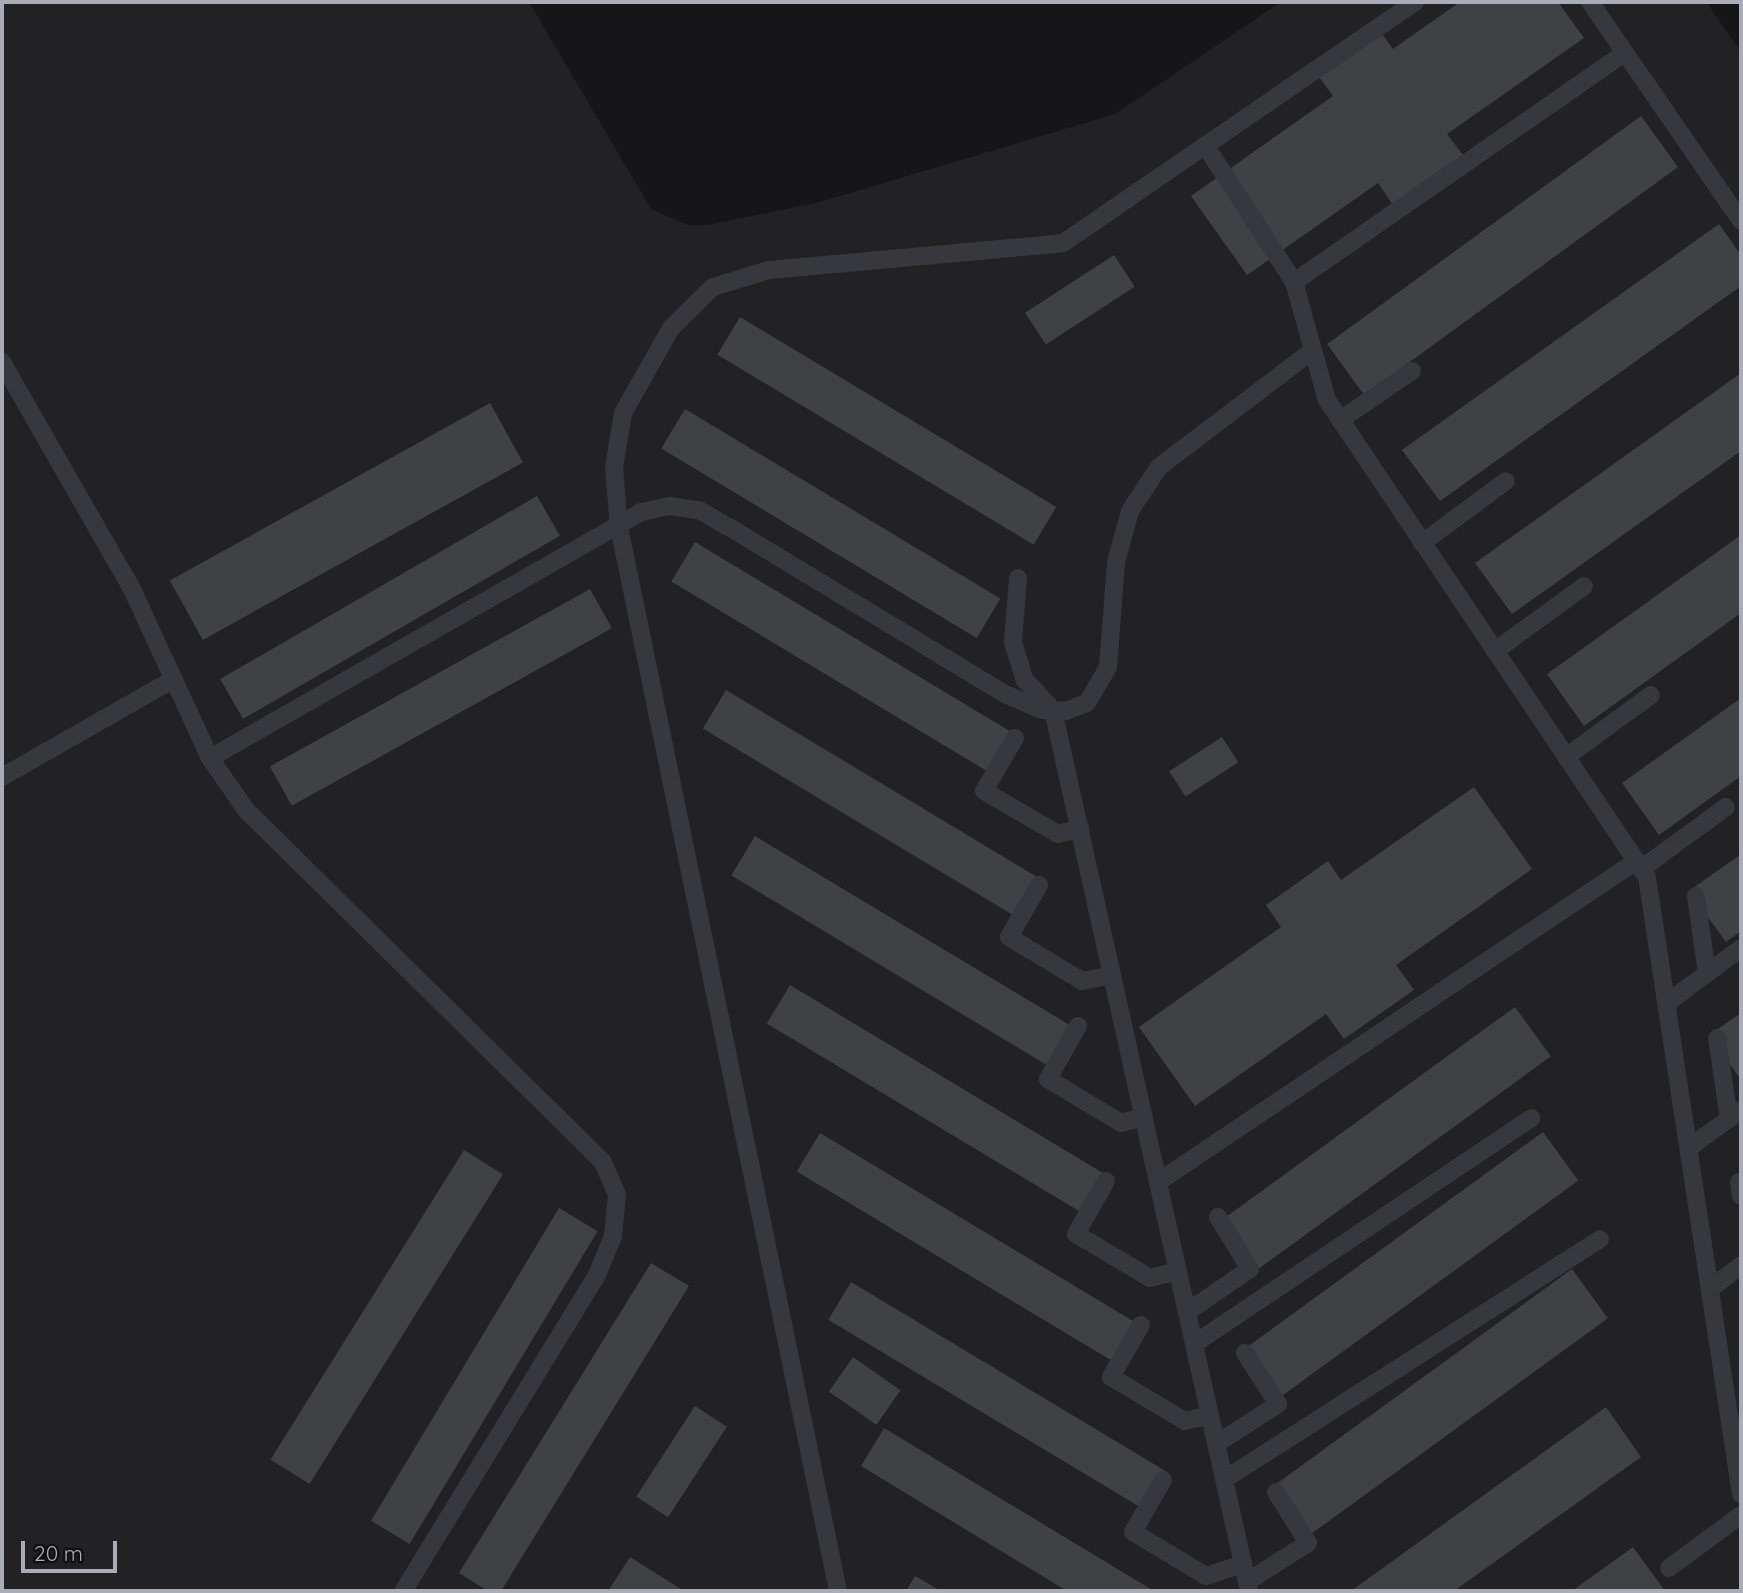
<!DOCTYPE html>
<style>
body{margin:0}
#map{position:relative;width:1743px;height:1593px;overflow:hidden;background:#161618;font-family:Quicksand,sans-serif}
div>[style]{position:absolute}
.built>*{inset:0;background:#222225}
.building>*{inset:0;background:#404145;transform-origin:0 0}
.service>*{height:18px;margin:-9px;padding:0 9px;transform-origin:9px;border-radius:9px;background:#37383d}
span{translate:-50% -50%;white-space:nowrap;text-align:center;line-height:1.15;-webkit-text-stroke:5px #111113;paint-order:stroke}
.frame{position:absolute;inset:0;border:4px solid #a8adb8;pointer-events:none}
.scale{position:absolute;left:21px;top:1541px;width:96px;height:32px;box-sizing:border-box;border:4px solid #a8adb8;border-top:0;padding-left:9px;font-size:21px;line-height:24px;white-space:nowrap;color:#a8adb8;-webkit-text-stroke:5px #111113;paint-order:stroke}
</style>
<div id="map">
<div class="built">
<i style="clip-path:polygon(2px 2px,529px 2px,651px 209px,687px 225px,708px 225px,820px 202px,1115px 114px,1281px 2px,1706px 2px,1741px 52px,1741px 1591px,2px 1591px)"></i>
</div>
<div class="building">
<i style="clip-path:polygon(1460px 2px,1558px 2px,1584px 38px,1447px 134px,1466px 159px,1395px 208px,1378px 183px,1247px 275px,1191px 196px,1333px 96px,1317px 74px,1379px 30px,1393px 49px)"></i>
<i style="left:1641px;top:116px;width:63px;height:388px;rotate:54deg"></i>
<i style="clip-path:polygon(1719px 224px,1741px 255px,1741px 286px,1440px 501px,1402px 450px)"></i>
<i style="left:1114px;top:255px;width:38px;height:106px;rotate:57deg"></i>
<i style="left:740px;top:317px;width:369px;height:44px;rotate:31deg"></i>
<i style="clip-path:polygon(1741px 373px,1741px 451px,1512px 614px,1475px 563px)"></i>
<i style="left:490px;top:403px;width:68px;height:366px;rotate:61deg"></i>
<i style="left:685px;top:409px;width:368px;height:46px;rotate:31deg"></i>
<i style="left:537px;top:496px;width:46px;height:366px;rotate:60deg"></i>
<i style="clip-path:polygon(1741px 535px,1741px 613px,1584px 726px,1547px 674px)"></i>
<i style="left:695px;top:542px;width:370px;height:46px;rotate:31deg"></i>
<i style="left:590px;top:589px;width:45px;height:366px;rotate:61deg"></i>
<i style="left:726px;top:690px;width:368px;height:45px;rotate:31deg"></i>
<i style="clip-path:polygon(1741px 698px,1741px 776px,1659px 835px,1622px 783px)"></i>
<i style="left:1222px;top:737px;width:30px;height:63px;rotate:57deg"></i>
<i style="clip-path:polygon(1474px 787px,1532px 869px,1396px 965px,1414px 990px,1344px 1039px,1326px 1014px,1195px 1106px,1139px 1027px,1281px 927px,1266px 905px,1328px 861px,1341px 880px)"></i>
<i style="left:755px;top:836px;width:369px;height:46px;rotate:31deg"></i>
<i style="clip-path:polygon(1741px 854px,1741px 931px,1726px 942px,1689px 891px)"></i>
<i style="left:790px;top:985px;width:369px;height:45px;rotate:31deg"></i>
<i style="left:1515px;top:1007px;width:61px;height:372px;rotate:54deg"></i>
<i style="clip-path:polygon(1741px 1013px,1741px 1080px,1709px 1035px)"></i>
<i style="left:1543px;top:1132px;width:60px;height:373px;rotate:54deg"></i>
<i style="left:820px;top:1133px;width:369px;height:45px;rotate:31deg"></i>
<i style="left:464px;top:1150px;width:46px;height:365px;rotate:32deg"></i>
<i style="left:559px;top:1208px;width:45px;height:365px;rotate:31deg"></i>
<i style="clip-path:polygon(651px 1263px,689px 1286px,501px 1591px,488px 1591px,459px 1573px)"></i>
<i style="left:1572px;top:1269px;width:61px;height:372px;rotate:54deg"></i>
<i style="left:851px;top:1282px;width:369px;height:44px;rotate:31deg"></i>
<i style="left:853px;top:1357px;width:58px;height:42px;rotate:35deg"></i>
<i style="left:695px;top:1406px;width:38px;height:108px;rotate:33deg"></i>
<i style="clip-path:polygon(1606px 1407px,1641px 1457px,1454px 1591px,1351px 1591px)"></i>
<i style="clip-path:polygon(884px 1428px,1154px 1591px,1067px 1591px,861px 1466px)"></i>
<i style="clip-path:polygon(1633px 1547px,1665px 1591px,1572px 1591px)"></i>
<i style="clip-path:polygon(630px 1557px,684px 1591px,608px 1591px)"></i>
<i style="clip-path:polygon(915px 1576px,941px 1591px,906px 1591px)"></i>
</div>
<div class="service">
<i style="left:1590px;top:2px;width:266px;rotate:55.4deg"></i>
<i style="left:1205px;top:145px;width:163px;rotate:57deg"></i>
<i style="left:1294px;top:282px;width:123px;rotate:74.4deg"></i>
<i style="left:1327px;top:400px;width:574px;rotate:56.14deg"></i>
<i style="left:1647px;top:877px;width:624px;rotate:81.34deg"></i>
<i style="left:1294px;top:282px;width:402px;rotate:-34.7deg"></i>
<i style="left:2px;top:362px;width:259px;rotate:60.2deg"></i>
<i style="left:131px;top:587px;width:188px;rotate:65.2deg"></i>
<i style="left:210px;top:758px;width:63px;rotate:55.3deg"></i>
<i style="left:246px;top:810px;width:501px;rotate:44.6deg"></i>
<i style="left:603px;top:1162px;width:36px;rotate:67deg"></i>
<i style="left:617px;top:1195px;width:41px;rotate:95.6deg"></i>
<i style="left:613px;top:1236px;width:42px;rotate:112.3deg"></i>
<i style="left:597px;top:1275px;width:371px;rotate:121.5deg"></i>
<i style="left:1340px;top:420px;width:87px;rotate:-34.2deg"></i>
<i style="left:1422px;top:543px;width:104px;rotate:-36.4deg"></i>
<i style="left:1018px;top:578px;width:64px;rotate:94.5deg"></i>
<i style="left:1013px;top:642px;width:39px;rotate:73deg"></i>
<i style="left:1024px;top:679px;width:42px;rotate:46.9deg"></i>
<i style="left:1053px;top:710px;width:903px;rotate:77.46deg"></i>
<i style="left:1495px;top:651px;width:110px;rotate:-36.1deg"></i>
<i style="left:1015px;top:738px;width:61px;rotate:120.3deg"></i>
<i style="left:984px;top:791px;width:86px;rotate:30.2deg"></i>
<i style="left:1058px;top:834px;width:23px;rotate:-13deg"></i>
<i style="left:1566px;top:757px;width:105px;rotate:-36.1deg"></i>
<i style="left:210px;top:758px;width:496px;rotate:-29.7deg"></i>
<i style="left:641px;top:512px;width:29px;rotate:-12deg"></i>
<i style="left:669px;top:506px;width:30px;rotate:8deg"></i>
<i style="left:699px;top:510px;width:34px;rotate:30deg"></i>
<i style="left:729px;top:527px;width:323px;rotate:31.2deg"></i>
<i style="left:1005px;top:694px;width:40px;rotate:23.4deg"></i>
<i style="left:1042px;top:710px;width:24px;rotate:2deg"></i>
<i style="left:1066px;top:711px;width:22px;rotate:-21deg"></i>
<i style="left:1087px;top:703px;width:42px;rotate:-59.7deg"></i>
<i style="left:1108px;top:667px;width:105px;rotate:-85.6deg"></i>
<i style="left:1116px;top:562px;width:53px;rotate:-74.6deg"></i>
<i style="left:1130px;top:511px;width:53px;rotate:-56.6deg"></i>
<i style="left:1159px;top:467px;width:193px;rotate:-37.2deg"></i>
<i style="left:2px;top:777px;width:198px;rotate:-29.7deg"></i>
<i style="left:1641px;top:869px;width:105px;rotate:-36.1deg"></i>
<i style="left:1039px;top:885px;width:60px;rotate:120deg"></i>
<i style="left:1009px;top:937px;width:85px;rotate:31.1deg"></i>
<i style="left:1082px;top:981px;width:31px;rotate:-11deg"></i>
<i style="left:1696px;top:896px;width:78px;rotate:81.9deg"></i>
<i style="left:1667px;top:1003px;width:92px;rotate:-36.6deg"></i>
<i style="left:1078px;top:1026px;width:61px;rotate:119.5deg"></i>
<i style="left:1048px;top:1079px;width:85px;rotate:31.1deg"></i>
<i style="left:1121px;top:1123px;width:24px;rotate:-15deg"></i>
<i style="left:1717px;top:1038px;width:82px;rotate:81.6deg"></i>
<i style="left:1690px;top:1147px;width:63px;rotate:-36deg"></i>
<i style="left:1106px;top:1181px;width:61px;rotate:119.5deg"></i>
<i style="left:1076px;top:1234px;width:86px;rotate:30.7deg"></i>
<i style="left:1150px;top:1278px;width:29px;rotate:-14deg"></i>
<i style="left:1158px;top:1182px;width:576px;rotate:-33.88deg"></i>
<i style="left:1739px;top:1182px;width:14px;rotate:82deg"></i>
<i style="left:1711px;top:1288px;width:38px;rotate:-37deg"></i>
<i style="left:1187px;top:1312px;width:76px;rotate:-34.3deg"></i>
<i style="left:1250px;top:1269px;width:61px;rotate:-121.6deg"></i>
<i style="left:1141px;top:1325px;width:60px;rotate:120deg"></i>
<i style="left:1111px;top:1377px;width:86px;rotate:30.7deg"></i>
<i style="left:1185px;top:1421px;width:26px;rotate:-13deg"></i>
<i style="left:1194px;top:1344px;width:406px;rotate:-33.8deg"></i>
<i style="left:1216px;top:1444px;width:74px;rotate:-32.8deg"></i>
<i style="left:1278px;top:1404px;width:61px;rotate:-122.9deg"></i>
<i style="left:1225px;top:1479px;width:445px;rotate:-32.6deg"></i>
<i style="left:1163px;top:1480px;width:60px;rotate:120deg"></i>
<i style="left:1133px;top:1532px;width:85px;rotate:31.1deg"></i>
<i style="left:1206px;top:1576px;width:39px;rotate:-18deg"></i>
<i style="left:1669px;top:1568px;width:89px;rotate:-36.4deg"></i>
<i style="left:1247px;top:1582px;width:72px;rotate:-32.6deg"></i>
<i style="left:1308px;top:1543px;width:60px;rotate:-122.1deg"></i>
<i style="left:838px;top:1591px;width:1086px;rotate:-101.63deg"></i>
<i style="left:619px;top:527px;width:60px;rotate:-94.8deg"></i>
<i style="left:614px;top:467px;width:55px;rotate:-80.5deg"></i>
<i style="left:623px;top:413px;width:98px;rotate:-60.5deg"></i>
<i style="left:671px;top:328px;width:59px;rotate:-44.3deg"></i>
<i style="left:713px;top:287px;width:59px;rotate:-16.9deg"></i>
<i style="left:769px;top:270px;width:295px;rotate:-5.2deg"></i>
<i style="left:1063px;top:243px;width:427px;rotate:-34.4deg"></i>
</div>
<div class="frame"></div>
<div class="scale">20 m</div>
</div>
